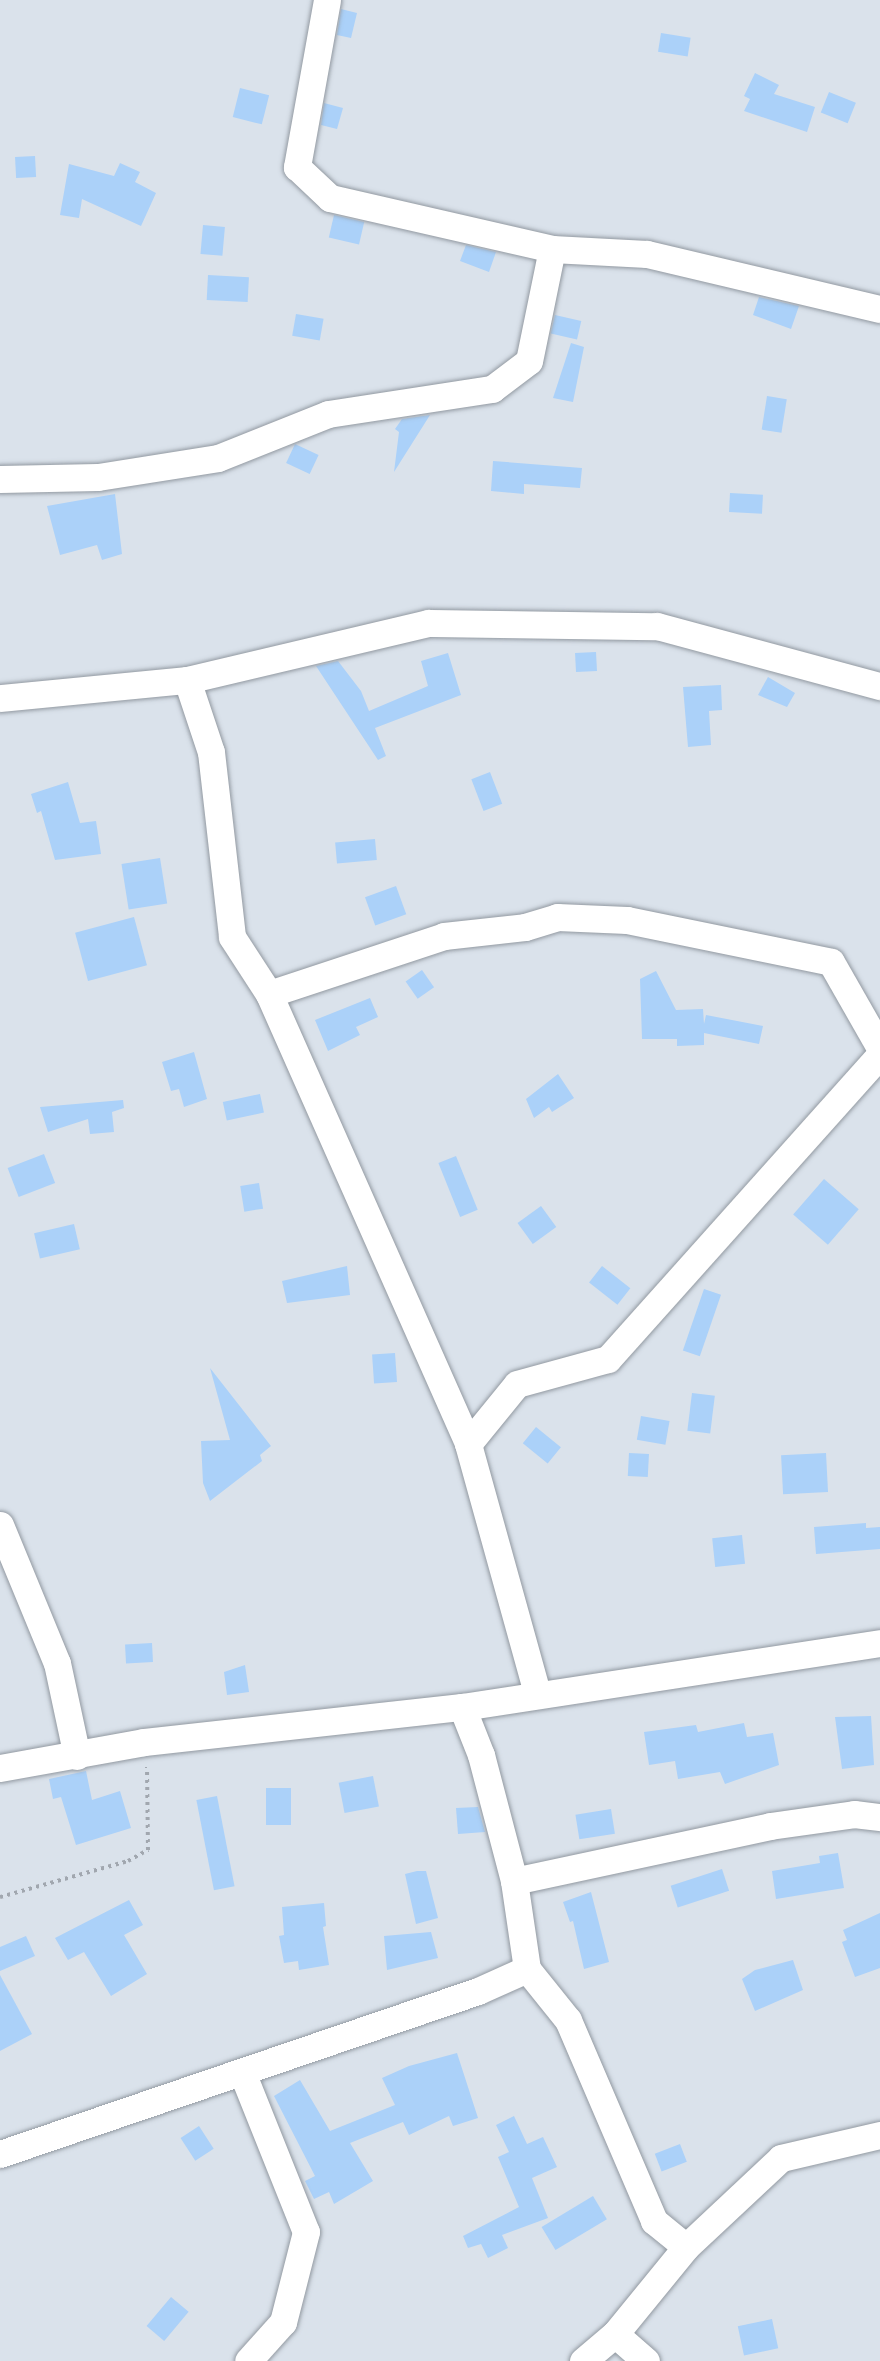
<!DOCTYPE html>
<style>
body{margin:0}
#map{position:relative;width:880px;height:2361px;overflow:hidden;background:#dae2eb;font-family:Signika,sans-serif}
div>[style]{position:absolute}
.building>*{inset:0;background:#abd1f9;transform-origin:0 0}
.path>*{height:4px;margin-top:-2px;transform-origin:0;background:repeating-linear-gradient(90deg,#a1a7af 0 3px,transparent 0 7.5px)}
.roads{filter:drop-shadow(0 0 2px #9299a1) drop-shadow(0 0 2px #9299a1)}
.minor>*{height:27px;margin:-13.5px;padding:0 13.5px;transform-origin:13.5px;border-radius:13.5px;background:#fff}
span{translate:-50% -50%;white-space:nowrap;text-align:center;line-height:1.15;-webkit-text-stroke:4.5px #fff;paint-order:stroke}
</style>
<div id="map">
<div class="building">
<i style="clip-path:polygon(341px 9px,357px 13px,351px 38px,337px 35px)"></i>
<i style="left:661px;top:33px;width:30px;height:19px;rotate:9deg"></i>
<i style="clip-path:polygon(755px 73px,779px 85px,774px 94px,815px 107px,807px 132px,744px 111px,750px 99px,744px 96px)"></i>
<i style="left:240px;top:88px;width:30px;height:30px;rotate:14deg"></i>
<i style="left:829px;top:92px;width:29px;height:22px;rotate:22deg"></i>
<i style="clip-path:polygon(324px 103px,343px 108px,337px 129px,321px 125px)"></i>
<i style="left:35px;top:156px;width:21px;height:20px;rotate:87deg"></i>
<i style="clip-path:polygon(120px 163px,140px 172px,135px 182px,156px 193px,141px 226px,82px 199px,79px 218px,60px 215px,69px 164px,114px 176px)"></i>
<i style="left:334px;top:215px;width:31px;height:23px;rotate:13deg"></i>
<i style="left:203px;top:225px;width:22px;height:29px;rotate:5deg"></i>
<i style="clip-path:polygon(466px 245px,496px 252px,489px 272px,460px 261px)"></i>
<i style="left:208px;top:275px;width:41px;height:25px;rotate:3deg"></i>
<i style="clip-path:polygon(759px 297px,799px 306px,791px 329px,753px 315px)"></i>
<i style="left:296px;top:314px;width:28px;height:22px;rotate:10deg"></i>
<i style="left:555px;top:315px;width:27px;height:19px;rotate:13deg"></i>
<i style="clip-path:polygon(571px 343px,584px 347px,573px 402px,553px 398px)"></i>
<i style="left:767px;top:396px;width:20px;height:34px;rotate:9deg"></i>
<i style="clip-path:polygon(430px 415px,394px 472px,399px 432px,395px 429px,402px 419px)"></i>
<i style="left:295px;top:444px;width:26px;height:21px;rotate:25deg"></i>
<i style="clip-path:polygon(493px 461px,582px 468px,580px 488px,524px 484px,524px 494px,491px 491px)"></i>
<i style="left:730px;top:493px;width:33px;height:19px;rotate:3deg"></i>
<i style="clip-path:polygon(115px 494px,122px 554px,102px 560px,97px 545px,60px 555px,47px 506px)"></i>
<i style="left:596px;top:652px;width:19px;height:21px;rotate:87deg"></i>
<i style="clip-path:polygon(448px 653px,461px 695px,375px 728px,386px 756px,378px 760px,316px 666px,338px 661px,361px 691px,369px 711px,428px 686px,421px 661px)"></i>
<i style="clip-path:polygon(768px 677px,795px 693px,787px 707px,758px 695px)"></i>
<i style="clip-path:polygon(721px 685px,722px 710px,709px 711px,711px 745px,688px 747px,683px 687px)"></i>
<i style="left:490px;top:772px;width:34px;height:20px;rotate:69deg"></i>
<i style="clip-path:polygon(68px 782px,80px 823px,96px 821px,101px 854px,55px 860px,41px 811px,37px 813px,31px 794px)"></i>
<i style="left:375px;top:839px;width:21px;height:40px;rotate:85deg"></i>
<i style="left:160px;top:858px;width:46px;height:39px;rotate:81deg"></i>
<i style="left:396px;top:886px;width:30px;height:33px;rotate:70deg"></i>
<i style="left:134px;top:917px;width:50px;height:61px;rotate:75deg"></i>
<i style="left:422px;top:970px;width:21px;height:20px;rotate:55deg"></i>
<i style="clip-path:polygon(656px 971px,676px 1010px,703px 1009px,704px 1024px,706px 1015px,763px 1026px,759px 1044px,704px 1033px,704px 1045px,677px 1046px,677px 1039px,642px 1039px,640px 979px)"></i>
<i style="clip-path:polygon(370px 998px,378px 1017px,356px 1027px,360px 1035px,328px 1051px,315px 1020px)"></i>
<i style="clip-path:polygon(194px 1052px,207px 1099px,184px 1107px,179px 1089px,171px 1091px,162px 1062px)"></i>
<i style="clip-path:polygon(558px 1074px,574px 1098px,552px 1112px,549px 1107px,534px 1118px,526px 1099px)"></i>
<i style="left:260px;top:1094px;width:19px;height:38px;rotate:78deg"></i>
<i style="clip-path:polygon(123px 1100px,124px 1108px,112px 1112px,114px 1132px,90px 1134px,88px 1119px,48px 1132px,40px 1107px)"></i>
<i style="left:44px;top:1154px;width:31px;height:39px;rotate:69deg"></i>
<i style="left:456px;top:1156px;width:58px;height:19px;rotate:68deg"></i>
<i style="left:824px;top:1179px;width:46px;height:47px;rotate:41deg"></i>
<i style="left:259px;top:1183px;width:26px;height:19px;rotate:81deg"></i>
<i style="left:541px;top:1206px;width:26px;height:29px;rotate:54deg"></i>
<i style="left:74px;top:1224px;width:26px;height:41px;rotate:77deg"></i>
<i style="clip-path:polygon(347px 1266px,350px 1295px,287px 1303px,282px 1281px)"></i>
<i style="left:602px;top:1266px;width:36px;height:21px;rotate:38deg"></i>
<i style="left:704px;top:1289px;width:18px;height:65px;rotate:19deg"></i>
<i style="left:395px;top:1353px;width:29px;height:23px;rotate:86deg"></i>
<i style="clip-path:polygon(210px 1368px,271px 1446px,260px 1455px,262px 1461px,210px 1501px,203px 1483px,201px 1441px,230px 1440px)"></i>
<i style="left:692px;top:1393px;width:23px;height:38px;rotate:7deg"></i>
<i style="left:641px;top:1416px;width:29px;height:24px;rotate:10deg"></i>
<i style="left:536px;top:1427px;width:32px;height:21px;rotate:39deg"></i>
<i style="left:629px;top:1453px;width:20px;height:23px;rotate:3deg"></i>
<i style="left:826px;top:1453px;width:39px;height:45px;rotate:87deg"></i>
<i style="clip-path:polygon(866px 1523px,866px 1528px,880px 1527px,880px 1549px,816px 1554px,814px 1527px)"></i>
<i style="left:742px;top:1535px;width:29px;height:30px;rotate:84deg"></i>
<i style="left:152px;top:1643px;width:19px;height:27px;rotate:87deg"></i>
<i style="clip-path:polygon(245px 1665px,249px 1692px,227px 1695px,224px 1672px)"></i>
<i style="clip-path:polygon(871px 1716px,874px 1765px,842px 1769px,835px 1717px)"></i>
<i style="clip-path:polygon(744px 1723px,747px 1737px,773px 1733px,779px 1765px,725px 1784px,720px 1772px,678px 1779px,675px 1761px,649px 1765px,644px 1732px,696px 1725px,698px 1732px)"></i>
<i style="clip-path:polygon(86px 1771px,92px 1800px,120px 1791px,131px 1828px,76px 1845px,61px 1797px,53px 1799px,49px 1779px)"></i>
<i style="left:373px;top:1776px;width:31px;height:35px;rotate:79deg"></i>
<i style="left:266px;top:1788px;width:25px;height:37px"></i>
<i style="left:217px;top:1796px;width:92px;height:21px;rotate:79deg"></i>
<i style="clip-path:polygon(478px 1807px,485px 1832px,458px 1834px,456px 1808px)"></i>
<i style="left:611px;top:1809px;width:25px;height:36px;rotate:81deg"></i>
<i style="clip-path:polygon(838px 1853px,844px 1888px,776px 1899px,772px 1871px,820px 1863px,819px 1856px)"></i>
<i style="left:722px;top:1869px;width:23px;height:54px;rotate:72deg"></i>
<i style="clip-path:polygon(417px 1871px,426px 1871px,438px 1918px,416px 1924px,405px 1874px)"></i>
<i style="clip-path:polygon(591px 1892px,609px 1962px,584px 1969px,573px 1921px,570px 1922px,563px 1902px)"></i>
<i style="clip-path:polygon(129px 1900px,143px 1925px,124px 1935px,147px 1974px,111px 1996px,84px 1952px,68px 1960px,55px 1938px)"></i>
<i style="clip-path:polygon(324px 1903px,326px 1926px,323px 1927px,329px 1965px,299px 1970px,298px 1961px,284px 1963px,279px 1936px,284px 1935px,282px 1907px)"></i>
<i style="clip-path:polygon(880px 1913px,880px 1968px,855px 1977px,842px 1942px,847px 1940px,843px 1930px)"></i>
<i style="clip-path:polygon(431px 1932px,438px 1958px,387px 1970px,384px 1936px)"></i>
<i style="clip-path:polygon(26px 1936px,35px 1956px,0 1971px,0 1947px)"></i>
<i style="clip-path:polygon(793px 1960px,803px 1990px,755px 2011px,742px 1979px,755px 1970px)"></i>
<i style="clip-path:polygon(0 1975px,32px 2034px,0 2051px)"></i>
<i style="clip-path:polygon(457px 2053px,478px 2118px,453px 2126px,449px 2116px,409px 2135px,403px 2122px,350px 2143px,373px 2181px,334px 2204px,329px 2192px,314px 2199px,305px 2181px,315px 2176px,274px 2096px,300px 2080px,330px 2131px,395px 2105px,382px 2078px,409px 2066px)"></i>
<i style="clip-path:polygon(514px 2116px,527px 2144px,543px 2137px,557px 2167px,532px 2178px,548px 2218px,502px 2235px,508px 2248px,488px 2258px,481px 2244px,468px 2248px,463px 2236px,519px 2207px,498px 2157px,509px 2152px,496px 2125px)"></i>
<i style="left:199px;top:2126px;width:27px;height:22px;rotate:57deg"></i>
<i style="left:680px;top:2144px;width:19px;height:27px;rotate:69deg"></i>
<i style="left:593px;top:2196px;width:27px;height:60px;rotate:59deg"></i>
<i style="left:171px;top:2297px;width:23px;height:38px;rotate:40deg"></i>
<i style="left:772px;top:2319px;width:30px;height:35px;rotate:78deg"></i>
</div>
<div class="path">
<i style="left:0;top:1897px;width:133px;rotate:-15.7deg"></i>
<i style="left:128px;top:1861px;width:23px;rotate:-29deg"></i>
<i style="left:148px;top:1850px;width:83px;rotate:-90.7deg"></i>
</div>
<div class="roads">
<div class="minor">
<i style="left:327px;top:0;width:170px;rotate:100.2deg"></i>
<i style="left:297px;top:167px;width:45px;rotate:43.2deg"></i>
<i style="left:330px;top:198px;width:228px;rotate:12.9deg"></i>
<i style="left:552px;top:249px;width:95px;rotate:3deg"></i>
<i style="left:647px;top:254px;width:239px;rotate:13.3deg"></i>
<i style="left:0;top:479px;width:98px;rotate:-1.2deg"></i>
<i style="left:98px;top:477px;width:121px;rotate:-9deg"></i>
<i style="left:218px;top:458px;width:118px;rotate:-21.8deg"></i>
<i style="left:328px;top:414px;width:166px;rotate:-8.7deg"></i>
<i style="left:492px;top:389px;width:46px;rotate:-37.1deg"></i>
<i style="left:529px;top:361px;width:114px;rotate:-78.4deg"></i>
<i style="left:187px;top:680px;width:76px;rotate:71.6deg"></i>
<i style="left:211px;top:752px;width:186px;rotate:83.5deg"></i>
<i style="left:232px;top:937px;width:68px;rotate:57deg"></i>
<i style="left:269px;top:994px;width:492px;rotate:66.1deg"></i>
<i style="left:468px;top:1444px;width:258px;rotate:74.5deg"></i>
<i style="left:0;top:698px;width:188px;rotate:-5.5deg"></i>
<i style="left:187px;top:680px;width:248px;rotate:-13.3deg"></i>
<i style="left:428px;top:623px;width:229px;rotate:0.8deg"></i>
<i style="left:657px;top:626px;width:231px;rotate:15.1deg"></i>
<i style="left:269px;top:994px;width:184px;rotate:-18.3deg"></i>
<i style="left:444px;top:936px;width:81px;rotate:-6.3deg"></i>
<i style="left:525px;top:927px;width:34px;rotate:-17deg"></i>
<i style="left:557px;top:917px;width:70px;rotate:2.5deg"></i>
<i style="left:627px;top:920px;width:208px;rotate:11.6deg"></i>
<i style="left:831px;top:962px;width:99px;rotate:60.3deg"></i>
<i style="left:468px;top:1444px;width:77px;rotate:-50.8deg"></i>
<i style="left:517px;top:1384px;width:94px;rotate:-15.4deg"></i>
<i style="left:608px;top:1359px;width:408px;rotate:-48.2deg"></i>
<i style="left:0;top:1525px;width:149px;rotate:67.6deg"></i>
<i style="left:57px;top:1663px;width:95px;rotate:77.9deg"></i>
<i style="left:462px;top:1707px;width:52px;rotate:68.4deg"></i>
<i style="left:481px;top:1755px;width:130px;rotate:75.3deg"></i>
<i style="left:514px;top:1881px;width:89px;rotate:81.6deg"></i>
<i style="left:527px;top:1969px;width:65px;rotate:51.2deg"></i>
<i style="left:568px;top:2020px;width:219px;rotate:66.8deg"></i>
<i style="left:654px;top:2221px;width:41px;rotate:39.1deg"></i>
<i style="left:0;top:1768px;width:146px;rotate:-10.2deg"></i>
<i style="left:144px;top:1742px;width:320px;rotate:-6.3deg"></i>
<i style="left:462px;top:1707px;width:423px;rotate:-8.7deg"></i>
<i style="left:514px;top:1881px;width:262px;rotate:-12.1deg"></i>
<i style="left:770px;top:1826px;width:85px;rotate:-8.1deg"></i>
<i style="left:854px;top:1814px;width:26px;rotate:7deg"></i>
<i style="left:242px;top:2072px;width:172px;rotate:68.2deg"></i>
<i style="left:306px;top:2232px;width:93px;rotate:104.3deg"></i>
<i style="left:283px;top:2322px;width:52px;rotate:131.9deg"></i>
<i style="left:0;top:2154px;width:505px;rotate:-18.83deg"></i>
<i style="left:478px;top:1991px;width:54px;rotate:-24.2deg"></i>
<i style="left:615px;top:2334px;width:41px;rotate:41.1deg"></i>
<i style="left:583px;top:2361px;width:42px;rotate:-40.2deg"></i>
<i style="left:615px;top:2334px;width:112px;rotate:-50.8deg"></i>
<i style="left:686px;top:2247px;width:130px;rotate:-43.1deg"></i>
<i style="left:781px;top:2158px;width:102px;rotate:-13.1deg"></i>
</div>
</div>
</div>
